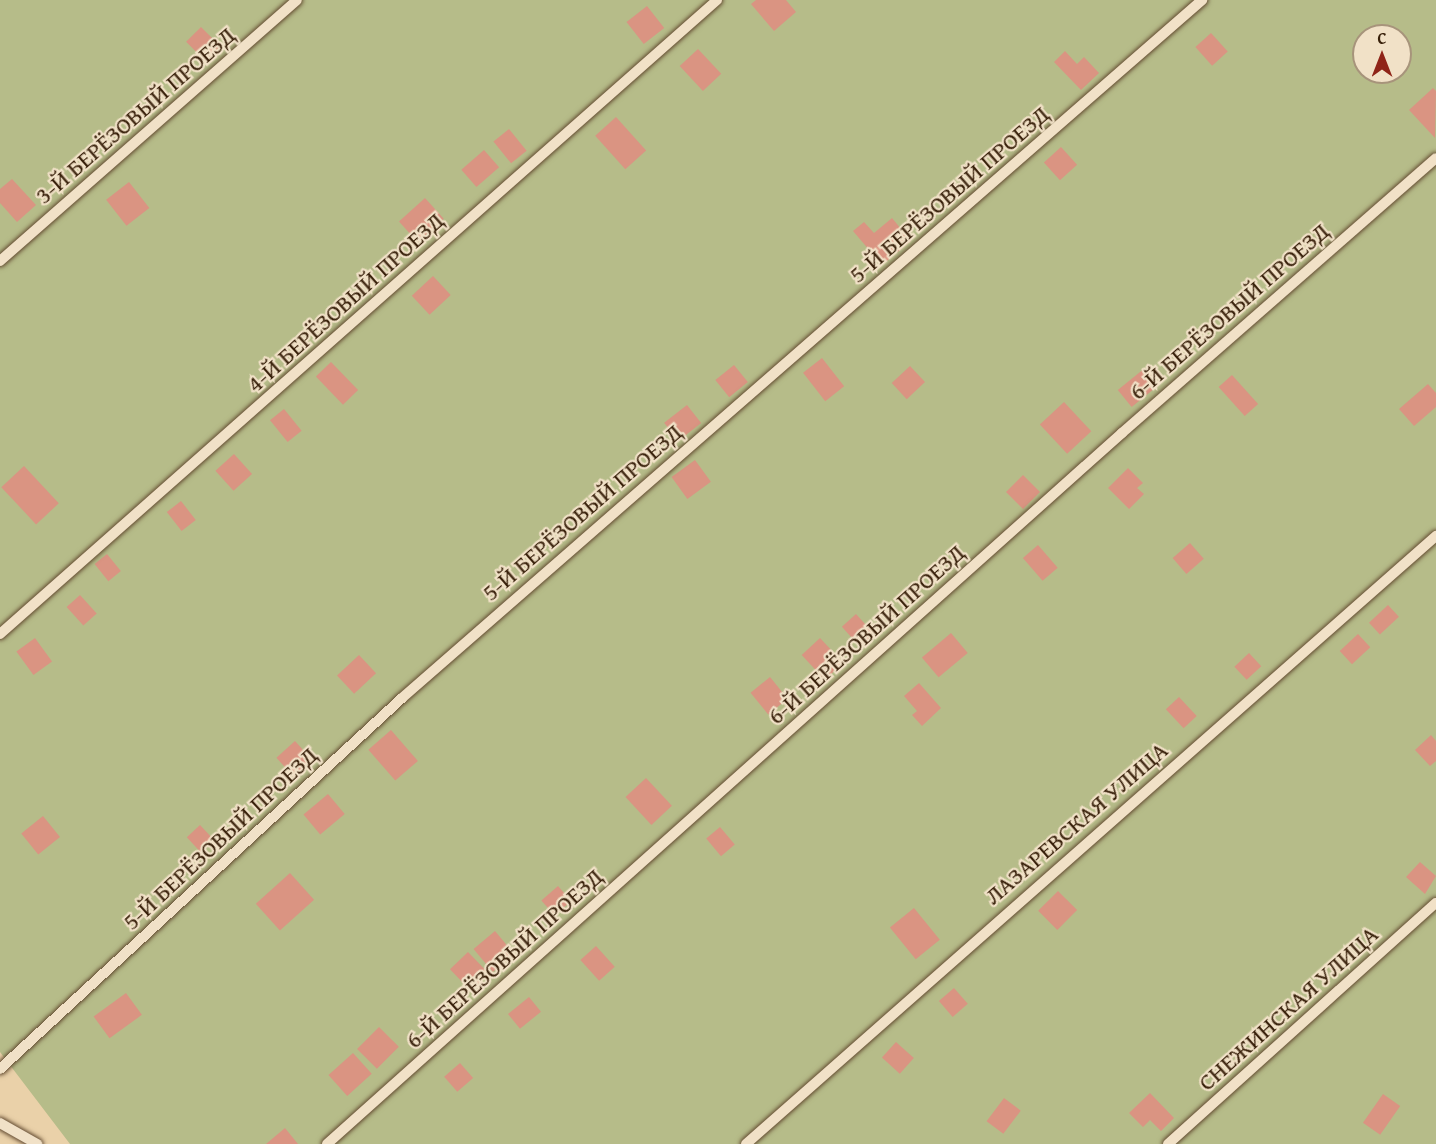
<!DOCTYPE html>
<meta charset="utf-8">
<style>
body{margin:0}
#map{position:relative;width:1436px;height:1144px;overflow:hidden;background:#ead1a9;font-family:"Gentium Book Plus",serif}
div>[style]{position:absolute}
.green>*{inset:0;background:#b6bc89}
.building>*{inset:0;background:#da9482;transform-origin:0 0}
.roads{filter:drop-shadow(0 0 2px #644c32) drop-shadow(0 0 2px #644c32)}
.service>*{height:10px;margin:-5px;padding:0 5px;transform-origin:5px;border-radius:5px;background:#f1e1c7}
span{translate:-50% -50%;white-space:nowrap;text-align:center;line-height:1.15;-webkit-text-stroke:4.5px #f1e1c7;paint-order:stroke}
.street-label{font-size:24px;color:#38200a}
.north{position:absolute;left:1352px;top:24px;width:60px;height:60px;box-sizing:border-box;background:#f1e1c7;border:2px solid #a7947b;border-radius:50%;rotate:0deg;font-size:16px;font-weight:700;line-height:24px;text-align:center;color:#38200a}
.north::after{content:'';display:block;margin:auto;width:21px;height:27px;background:#8f2418;clip-path:polygon(50% 0,100% 100%,50% 72%,0 100%)}
</style>
<div id="map">
<div class="green">
<i style="clip-path:polygon(evenodd,0 0,1436px 0,1436px 1144px,70px 1144px,0 1052px,0 0,1364px 36px,1400px 36px,1400px 72px,1364px 72px,1364px 36px)"></i>
</div>
<div class="building">
<i style="clip-path:polygon(756px 0,786px 0,796px 12px,774px 31px,751px 4px)"></i>
<i style="left:647px;top:6px;width:28px;height:26px;rotate:52deg"></i>
<i style="left:201px;top:27px;width:27px;height:21px;rotate:45deg"></i>
<i style="left:1211px;top:33px;width:25px;height:21px;rotate:48deg"></i>
<i style="left:698px;top:49px;width:34px;height:25px;rotate:47deg"></i>
<i style="clip-path:polygon(1065px 51px,1077px 64px,1084px 57px,1099px 73px,1081px 90px,1054px 62px)"></i>
<i style="clip-path:polygon(1433px 88px,1436px 91px,1435px 138px,1409px 110px)"></i>
<i style="left:616px;top:117px;width:45px;height:28px;rotate:48deg"></i>
<i style="left:509px;top:129px;width:28px;height:20px;rotate:51deg"></i>
<i style="left:1061px;top:147px;width:24px;height:23px;rotate:48deg"></i>
<i style="left:484px;top:150px;width:23px;height:30px;rotate:49deg"></i>
<i style="clip-path:polygon(12px 179px,36px 205px,17px 222px,0 203px,0 189px)"></i>
<i style="left:129px;top:182px;width:33px;height:29px;rotate:52deg"></i>
<i style="left:425px;top:198px;width:28px;height:35px;rotate:48deg"></i>
<i style="clip-path:polygon(892px 218px,911px 241px,882px 265px,853px 231px,864px 222px,874px 233px)"></i>
<i style="left:433px;top:276px;width:26px;height:29px;rotate:47deg"></i>
<i style="left:822px;top:358px;width:36px;height:24px;rotate:52deg"></i>
<i style="left:331px;top:362px;width:39px;height:21px;rotate:46deg"></i>
<i style="left:734px;top:365px;width:22px;height:24px;rotate:51deg"></i>
<i style="left:910px;top:366px;width:22px;height:25px;rotate:47deg"></i>
<i style="left:1145px;top:368px;width:22px;height:35px;rotate:51deg"></i>
<i style="left:1232px;top:375px;width:39px;height:18px;rotate:48deg"></i>
<i style="clip-path:polygon(1428px 384px,1436px 393px,1436px 407px,1414px 426px,1399px 409px)"></i>
<i style="left:1064px;top:402px;width:40px;height:33px;rotate:47deg"></i>
<i style="left:687px;top:405px;width:23px;height:29px;rotate:52deg"></i>
<i style="left:284px;top:409px;width:28px;height:18px;rotate:51deg"></i>
<i style="left:234px;top:454px;width:27px;height:25px;rotate:48deg"></i>
<i style="left:695px;top:460px;width:27px;height:29px;rotate:54deg"></i>
<i style="left:24px;top:466px;width:51px;height:31px;rotate:47deg"></i>
<i style="clip-path:polygon(1128px 468px,1143px 483px,1137px 488px,1144px 494px,1129px 509px,1108px 488px)"></i>
<i style="left:1023px;top:475px;width:24px;height:24px;rotate:45deg"></i>
<i style="left:181px;top:501px;width:24px;height:18px;rotate:52deg"></i>
<i style="left:1190px;top:543px;width:21px;height:23px;rotate:49deg"></i>
<i style="left:1038px;top:545px;width:30px;height:20px;rotate:49deg"></i>
<i style="left:107px;top:554px;width:22px;height:16px;rotate:51deg"></i>
<i style="left:80px;top:595px;width:25px;height:18px;rotate:48deg"></i>
<i style="left:1388px;top:605px;width:16px;height:26px;rotate:47deg"></i>
<i style="left:856px;top:614px;width:27px;height:19px;rotate:48deg"></i>
<i style="left:951px;top:633px;width:26px;height:38px;rotate:50deg"></i>
<i style="left:1358px;top:634px;width:18px;height:25px;rotate:47deg"></i>
<i style="left:35px;top:638px;width:29px;height:23px;rotate:54deg"></i>
<i style="left:820px;top:638px;width:34px;height:25px;rotate:47deg"></i>
<i style="left:1249px;top:653px;width:18px;height:20px;rotate:47deg"></i>
<i style="left:359px;top:655px;width:25px;height:30px;rotate:47deg"></i>
<i style="left:770px;top:677px;width:28px;height:25px;rotate:51deg"></i>
<i style="clip-path:polygon(919px 683px,941px 708px,922px 726px,912px 715px,917px 711px,904px 696px)"></i>
<i style="left:1179px;top:697px;width:26px;height:18px;rotate:47deg"></i>
<i style="left:391px;top:730px;width:41px;height:30px;rotate:49deg"></i>
<i style="clip-path:polygon(1431px 735px,1436px 741px,1436px 761px,1430px 766px,1415px 750px)"></i>
<i style="left:295px;top:741px;width:28px;height:25px;rotate:48deg"></i>
<i style="left:646px;top:778px;width:38px;height:28px;rotate:47deg"></i>
<i style="left:328px;top:794px;width:26px;height:32px;rotate:50deg"></i>
<i style="left:43px;top:816px;width:27px;height:28px;rotate:51deg"></i>
<i style="left:200px;top:825px;width:21px;height:18px;rotate:47deg"></i>
<i style="left:720px;top:827px;width:23px;height:18px;rotate:50deg"></i>
<i style="clip-path:polygon(1420px 862px,1436px 876px,1425px 894px,1406px 877px)"></i>
<i style="left:290px;top:873px;width:36px;height:46px;rotate:48deg"></i>
<i style="left:558px;top:886px;width:20px;height:22px;rotate:49deg"></i>
<i style="left:1058px;top:891px;width:27px;height:28px;rotate:45deg"></i>
<i style="left:914px;top:908px;width:41px;height:31px;rotate:51deg"></i>
<i style="left:495px;top:931px;width:30px;height:28px;rotate:50deg"></i>
<i style="left:596px;top:946px;width:28px;height:21px;rotate:48deg"></i>
<i style="left:468px;top:952px;width:30px;height:25px;rotate:46deg"></i>
<i style="left:954px;top:988px;width:21px;height:20px;rotate:49deg"></i>
<i style="left:126px;top:993px;width:27px;height:40px;rotate:54deg"></i>
<i style="left:529px;top:997px;width:19px;height:27px;rotate:51deg"></i>
<i style="left:379px;top:1027px;width:28px;height:31px;rotate:45deg"></i>
<i style="left:896px;top:1042px;width:24px;height:21px;rotate:42deg"></i>
<i style="left:353px;top:1053px;width:28px;height:33px;rotate:48deg"></i>
<i style="left:460px;top:1063px;width:20px;height:21px;rotate:49deg"></i>
<i style="clip-path:polygon(1150px 1093px,1174px 1118px,1161px 1131px,1150px 1120px,1143px 1127px,1129px 1113px)"></i>
<i style="left:1383px;top:1094px;width:21px;height:35px;rotate:35deg"></i>
<i style="left:1004px;top:1098px;width:21px;height:29px;rotate:37deg"></i>
<i style="clip-path:polygon(285px 1128px,298px 1144px,266px 1144px)"></i>
</div>
<div class="roads">
<div class="service">
<i style="left:0;top:261px;width:395px;rotate:-41.3deg"></i>
<i style="left:0;top:634px;width:957px;rotate:-41.48deg"></i>
<i style="left:0;top:1069px;width:547px;rotate:-42.7deg"></i>
<i style="left:402px;top:698px;width:1062px;rotate:-41.1deg"></i>
<i style="left:0;top:1123px;width:43px;rotate:29.6deg"></i>
<i style="left:327px;top:1144px;width:1067px;rotate:-41.81deg"></i>
<i style="left:1122px;top:433px;width:417px;rotate:-41.2deg"></i>
<i style="left:746px;top:1144px;width:920px;rotate:-41.39deg"></i>
<i style="left:1168px;top:1144px;width:360px;rotate:-42deg"></i>
</div>
</div>
<div class="street-label">
<span style="left:135px;top:115px;rotate:-41deg">3-Й БЕРЁЗОВЫЙ ПРОЕЗД</span>
<span style="left:949px;top:194px;rotate:-41deg">5-Й БЕРЁЗОВЫЙ ПРОЕЗД</span>
<span style="left:345px;top:302px;rotate:-42deg">4-Й БЕРЁЗОВЫЙ ПРОЕЗД</span>
<span style="left:1229px;top:311px;rotate:-41deg">6-Й БЕРЁЗОВЫЙ ПРОЕЗД</span>
<span style="left:582px;top:512px;rotate:-41deg">5-Й БЕРЁЗОВЫЙ ПРОЕЗД</span>
<span style="left:866px;top:634px;rotate:-42deg">6-Й БЕРЁЗОВЫЙ ПРОЕЗД</span>
<span style="left:1076px;top:823px;rotate:-41deg">ЛАЗАРЕВСКАЯ УЛИЦА</span>
<span style="left:220px;top:838px;rotate:-43deg">5-Й БЕРЁЗОВЫЙ ПРОЕЗД</span>
<span style="left:504px;top:958px;rotate:-42deg">6-Й БЕРЁЗОВЫЙ ПРОЕЗД</span>
<span style="left:1288px;top:1008px;rotate:-42deg">СНЕЖИНСКАЯ УЛИЦА</span>
</div>
<div class="north">С</div>
</div>
